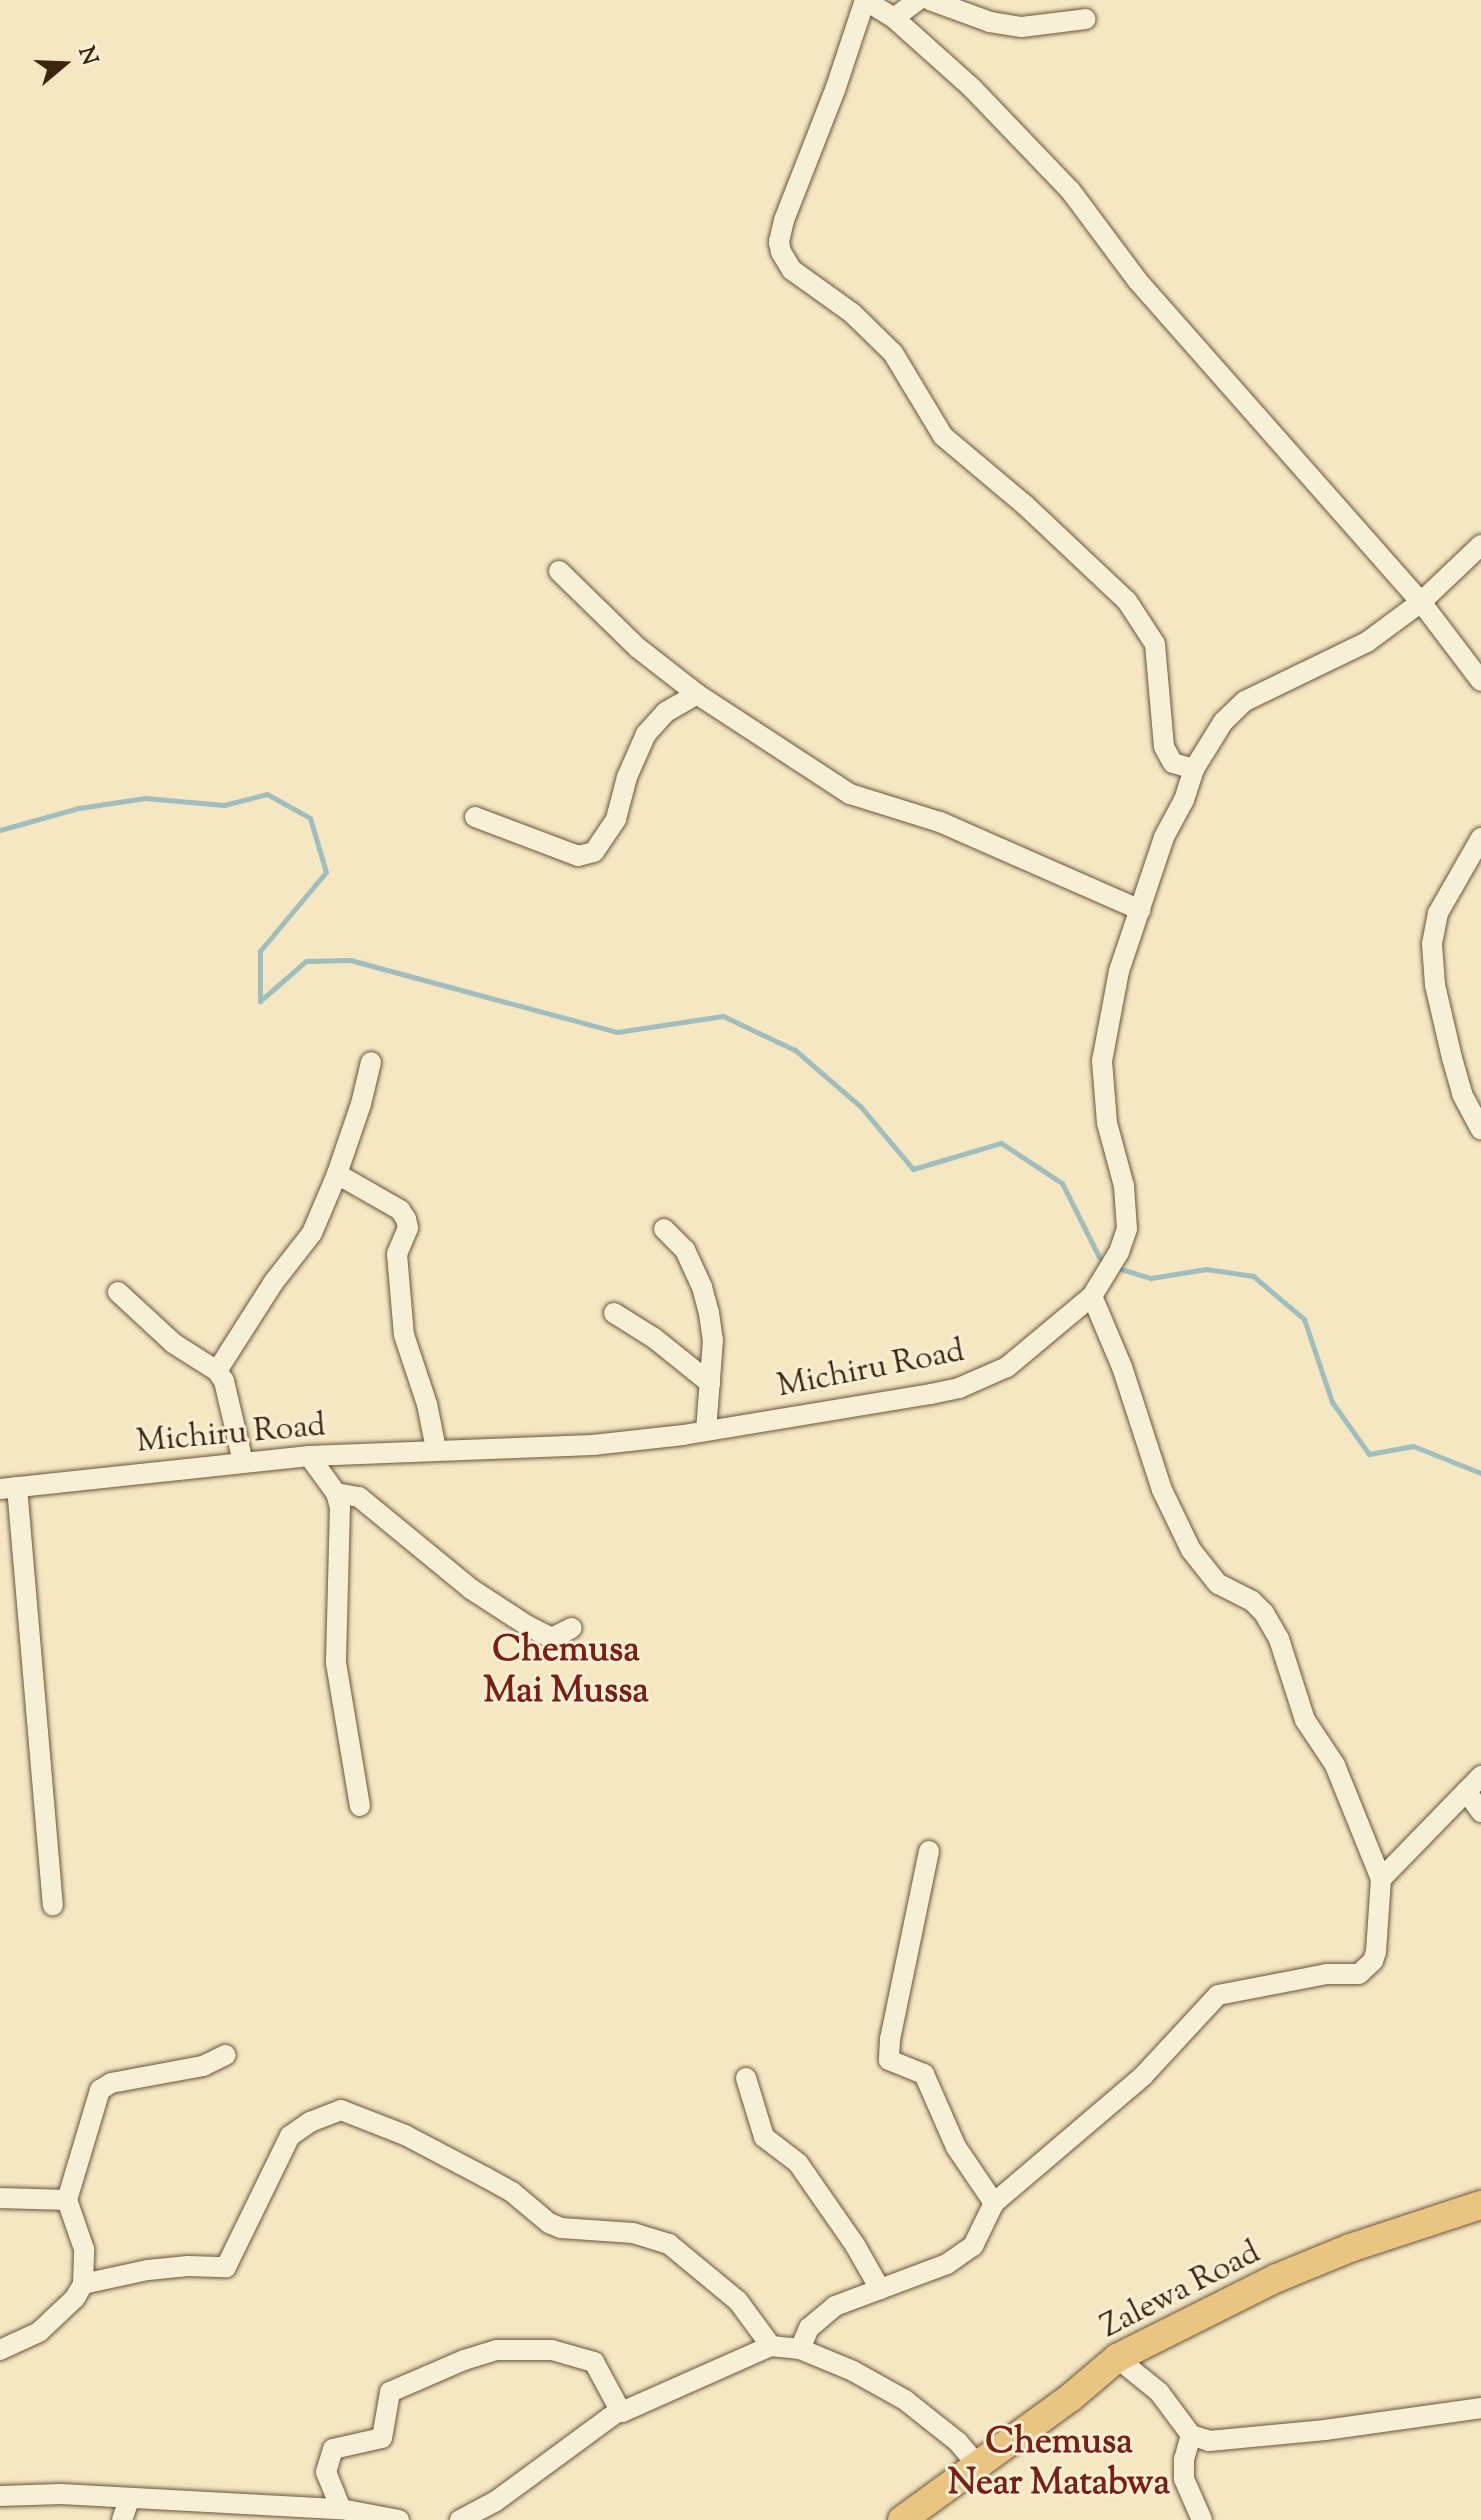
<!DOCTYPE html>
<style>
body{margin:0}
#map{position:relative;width:1481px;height:2520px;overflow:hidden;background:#f4e7c2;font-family:"Sorts Mill Goudy",serif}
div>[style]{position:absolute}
.stream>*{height:5px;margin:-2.5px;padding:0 2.5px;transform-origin:2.5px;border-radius:2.5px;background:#9fbebd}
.roads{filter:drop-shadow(0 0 2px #6a553c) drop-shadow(0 0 2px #6a553c)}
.minor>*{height:20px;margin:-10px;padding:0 10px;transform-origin:10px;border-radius:10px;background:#f8efd7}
.highway>*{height:28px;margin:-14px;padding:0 14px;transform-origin:14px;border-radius:14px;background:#eac481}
span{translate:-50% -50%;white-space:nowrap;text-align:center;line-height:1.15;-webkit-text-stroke:6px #f8efd7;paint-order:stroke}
.street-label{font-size:32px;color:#3c240f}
.quarter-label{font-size:36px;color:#7a1f14;font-weight:700}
.north{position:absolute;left:24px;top:24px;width:80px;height:80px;-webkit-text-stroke:6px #f8efd7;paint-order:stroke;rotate:71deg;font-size:22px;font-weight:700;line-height:32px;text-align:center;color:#3c240f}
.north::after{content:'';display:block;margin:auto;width:28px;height:36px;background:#3c240f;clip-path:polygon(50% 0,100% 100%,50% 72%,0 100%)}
</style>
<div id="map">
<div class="stream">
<i style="left:0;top:830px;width:82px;rotate:-15.6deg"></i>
<i style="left:79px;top:808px;width:67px;rotate:-8.6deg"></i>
<i style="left:145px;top:798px;width:79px;rotate:5.1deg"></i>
<i style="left:224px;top:805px;width:44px;rotate:-14.3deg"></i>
<i style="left:267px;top:794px;width:49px;rotate:29.2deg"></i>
<i style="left:310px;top:818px;width:56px;rotate:73.5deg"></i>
<i style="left:326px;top:872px;width:103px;rotate:129.9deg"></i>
<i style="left:260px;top:951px;width:50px;rotate:90deg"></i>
<i style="left:260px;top:1001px;width:61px;rotate:-41deg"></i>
<i style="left:306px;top:961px;width:44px;rotate:-1.3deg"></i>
<i style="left:350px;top:960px;width:277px;rotate:15.1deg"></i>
<i style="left:617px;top:1032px;width:107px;rotate:-8.6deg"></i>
<i style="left:723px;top:1016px;width:80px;rotate:25.3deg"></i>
<i style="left:795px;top:1050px;width:87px;rotate:40.8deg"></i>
<i style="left:861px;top:1107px;width:81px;rotate:50deg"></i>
<i style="left:913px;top:1169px;width:92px;rotate:-16.5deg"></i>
<i style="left:1001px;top:1143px;width:73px;rotate:33.3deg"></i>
<i style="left:1062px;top:1183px;width:83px;rotate:63.4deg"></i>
<i style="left:1099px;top:1257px;width:9px;rotate:36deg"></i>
<i style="left:1121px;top:1269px;width:31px;rotate:17deg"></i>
<i style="left:1151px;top:1278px;width:56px;rotate:-9.3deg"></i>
<i style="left:1206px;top:1269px;width:48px;rotate:8.5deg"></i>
<i style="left:1253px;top:1276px;width:67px;rotate:40.1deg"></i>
<i style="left:1304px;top:1319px;width:88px;rotate:71.4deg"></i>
<i style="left:1332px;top:1402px;width:64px;rotate:54.6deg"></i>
<i style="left:1369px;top:1454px;width:45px;rotate:-10.3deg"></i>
<i style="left:1413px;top:1446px;width:73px;rotate:21.7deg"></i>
</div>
<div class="roads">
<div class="minor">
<i style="left:865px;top:0;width:95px;rotate:108.4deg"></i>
<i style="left:835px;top:90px;width:140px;rotate:111.4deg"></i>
<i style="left:784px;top:220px;width:23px;rotate:103deg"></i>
<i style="left:779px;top:242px;width:10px;rotate:79deg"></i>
<i style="left:781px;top:252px;width:21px;rotate:59deg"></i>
<i style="left:792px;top:270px;width:74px;rotate:35.6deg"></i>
<i style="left:852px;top:313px;width:57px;rotate:44.3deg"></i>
<i style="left:893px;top:353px;width:97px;rotate:58.9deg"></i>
<i style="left:943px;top:436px;width:107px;rotate:40.1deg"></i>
<i style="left:1025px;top:505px;width:140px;rotate:43.3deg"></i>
<i style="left:1127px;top:601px;width:51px;rotate:56.9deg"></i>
<i style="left:1155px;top:644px;width:103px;rotate:85deg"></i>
<i style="left:1164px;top:747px;width:18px;rotate:61deg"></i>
<i style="left:1173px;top:763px;width:22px;rotate:16deg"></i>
<i style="left:865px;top:0;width:34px;rotate:32deg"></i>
<i style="left:894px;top:18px;width:106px;rotate:41.9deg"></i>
<i style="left:973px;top:89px;width:140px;rotate:46.2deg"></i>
<i style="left:1070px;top:190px;width:112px;rotate:53.3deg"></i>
<i style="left:1137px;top:280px;width:429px;rotate:48.6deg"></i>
<i style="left:1421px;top:602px;width:99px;rotate:52.8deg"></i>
<i style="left:930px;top:0;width:64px;rotate:20.1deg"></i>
<i style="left:990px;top:22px;width:32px;rotate:9deg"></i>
<i style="left:1022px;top:27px;width:64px;rotate:-7.1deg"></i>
<i style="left:894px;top:18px;width:30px;rotate:-37deg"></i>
<i style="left:559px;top:571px;width:110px;rotate:44.3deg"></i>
<i style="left:638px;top:648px;width:75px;rotate:37.9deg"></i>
<i style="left:697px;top:694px;width:183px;rotate:33.2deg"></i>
<i style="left:850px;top:794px;width:94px;rotate:17.3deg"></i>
<i style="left:940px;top:822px;width:219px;rotate:23.7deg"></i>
<i style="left:475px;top:817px;width:110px;rotate:20.7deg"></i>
<i style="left:578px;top:856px;width:16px;rotate:-14deg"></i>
<i style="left:594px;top:852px;width:40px;rotate:-56deg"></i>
<i style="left:616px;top:819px;width:43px;rotate:-75.3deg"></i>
<i style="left:627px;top:777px;width:47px;rotate:-66.2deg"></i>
<i style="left:646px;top:734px;width:30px;rotate:-48deg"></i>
<i style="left:666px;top:712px;width:36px;rotate:-30deg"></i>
<i style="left:1481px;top:838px;width:86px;rotate:119.8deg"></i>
<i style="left:1438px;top:913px;width:32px;rotate:101deg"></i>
<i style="left:1432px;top:944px;width:41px;rotate:85.8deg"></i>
<i style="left:1435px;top:985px;width:75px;rotate:76.9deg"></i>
<i style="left:1452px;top:1058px;width:37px;rotate:74deg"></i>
<i style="left:1462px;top:1094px;width:40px;rotate:62deg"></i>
<i style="left:337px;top:1174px;width:73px;rotate:29.7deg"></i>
<i style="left:400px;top:1210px;width:11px;rotate:56deg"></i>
<i style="left:406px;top:1219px;width:9px;rotate:77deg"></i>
<i style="left:408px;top:1228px;width:28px;rotate:113deg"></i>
<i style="left:397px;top:1254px;width:81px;rotate:85.1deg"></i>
<i style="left:404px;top:1335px;width:73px;rotate:71.6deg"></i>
<i style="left:427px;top:1404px;width:46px;rotate:78.7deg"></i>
<i style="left:664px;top:1229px;width:30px;rotate:45deg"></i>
<i style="left:685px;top:1250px;width:41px;rotate:65.3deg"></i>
<i style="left:702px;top:1287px;width:27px;rotate:75deg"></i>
<i style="left:709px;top:1313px;width:27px;rotate:82deg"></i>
<i style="left:713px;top:1340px;width:91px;rotate:94.4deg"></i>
<i style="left:118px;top:1292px;width:75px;rotate:42.8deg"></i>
<i style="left:173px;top:1343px;width:52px;rotate:32.5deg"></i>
<i style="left:217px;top:1371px;width:12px;rotate:55deg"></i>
<i style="left:224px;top:1381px;width:83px;rotate:76.8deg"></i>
<i style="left:614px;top:1313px;width:47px;rotate:32deg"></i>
<i style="left:654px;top:1338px;width:72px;rotate:38.8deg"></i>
<i style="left:217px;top:1371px;width:104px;rotate:-57.5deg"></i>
<i style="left:273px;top:1283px;width:63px;rotate:-52deg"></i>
<i style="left:312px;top:1233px;width:64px;rotate:-67deg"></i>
<i style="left:337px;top:1174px;width:74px;rotate:-71.1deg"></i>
<i style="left:361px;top:1104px;width:43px;rotate:-76.6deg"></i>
<i style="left:309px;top:1456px;width:46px;rotate:53.9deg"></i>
<i style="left:336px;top:1493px;width:15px;rotate:74deg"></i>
<i style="left:340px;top:1507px;width:156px;rotate:91.5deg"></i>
<i style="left:336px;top:1663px;width:145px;rotate:80.5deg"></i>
<i style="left:17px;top:1487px;width:420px;rotate:85.1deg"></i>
<i style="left:0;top:1489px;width:311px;rotate:-6.1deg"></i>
<i style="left:309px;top:1456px;width:284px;rotate:-2.2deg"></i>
<i style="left:593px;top:1445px;width:91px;rotate:-6.3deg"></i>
<i style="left:683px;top:1435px;width:251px;rotate:-9.4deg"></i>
<i style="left:931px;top:1394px;width:29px;rotate:-12deg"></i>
<i style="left:959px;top:1388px;width:52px;rotate:-23.6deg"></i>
<i style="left:1007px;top:1367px;width:111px;rotate:-39.9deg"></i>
<i style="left:1092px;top:1296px;width:52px;rotate:-58.5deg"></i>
<i style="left:1119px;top:1252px;width:24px;rotate:-71deg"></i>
<i style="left:1127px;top:1229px;width:43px;rotate:-94deg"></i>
<i style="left:1124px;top:1186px;width:65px;rotate:-105.1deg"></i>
<i style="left:1107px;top:1123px;width:62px;rotate:-94.6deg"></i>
<i style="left:1102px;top:1061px;width:92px;rotate:-79.3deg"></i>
<i style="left:1119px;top:971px;width:141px;rotate:-71.4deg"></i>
<i style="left:1164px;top:837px;width:42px;rotate:-61.6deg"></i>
<i style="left:1184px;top:800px;width:33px;rotate:-72deg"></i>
<i style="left:1194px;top:769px;width:55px;rotate:-58.3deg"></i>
<i style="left:1223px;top:722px;width:30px;rotate:-44deg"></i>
<i style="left:1245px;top:701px;width:136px;rotate:-25.8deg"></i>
<i style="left:1367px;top:642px;width:67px;rotate:-36.5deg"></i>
<i style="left:1421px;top:602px;width:83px;rotate:-43.5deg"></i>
<i style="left:336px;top:1493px;width:23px;rotate:10deg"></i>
<i style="left:359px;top:1497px;width:145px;rotate:39.4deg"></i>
<i style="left:471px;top:1589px;width:68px;rotate:33deg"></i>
<i style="left:528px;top:1626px;width:27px;rotate:27deg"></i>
<i style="left:552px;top:1638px;width:22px;rotate:-27deg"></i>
<i style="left:1466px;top:1791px;width:26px;rotate:54deg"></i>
<i style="left:929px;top:1851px;width:192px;rotate:101.7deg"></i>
<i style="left:890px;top:2039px;width:21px;rotate:93deg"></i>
<i style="left:889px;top:2060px;width:38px;rotate:22deg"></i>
<i style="left:924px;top:2074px;width:80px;rotate:66.3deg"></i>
<i style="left:956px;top:2147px;width:68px;rotate:55.8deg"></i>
<i style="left:1381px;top:1879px;width:144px;rotate:-45.8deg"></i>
<i style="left:746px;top:2078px;width:62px;rotate:73deg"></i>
<i style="left:764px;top:2137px;width:43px;rotate:37.4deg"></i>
<i style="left:798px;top:2163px;width:100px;rotate:55.2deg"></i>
<i style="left:855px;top:2245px;width:51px;rotate:60.4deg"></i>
<i style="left:0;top:2198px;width:67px;rotate:1.7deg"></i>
<i style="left:83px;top:2284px;width:66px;rotate:-12.2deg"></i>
<i style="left:148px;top:2270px;width:40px;rotate:-5.7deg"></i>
<i style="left:188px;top:2266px;width:38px;rotate:2deg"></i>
<i style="left:226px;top:2267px;width:146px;rotate:-64deg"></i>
<i style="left:290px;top:2136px;width:24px;rotate:-35deg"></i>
<i style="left:310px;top:2122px;width:33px;rotate:-21deg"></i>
<i style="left:341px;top:2110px;width:69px;rotate:21.3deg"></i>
<i style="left:405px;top:2135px;width:90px;rotate:27.7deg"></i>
<i style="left:485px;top:2177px;width:31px;rotate:29deg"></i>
<i style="left:512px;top:2192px;width:48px;rotate:40deg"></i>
<i style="left:549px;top:2223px;width:13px;rotate:23deg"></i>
<i style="left:561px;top:2228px;width:72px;rotate:4deg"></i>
<i style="left:633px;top:2233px;width:38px;rotate:17deg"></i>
<i style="left:669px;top:2244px;width:89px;rotate:39.6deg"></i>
<i style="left:738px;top:2301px;width:56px;rotate:53.7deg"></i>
<i style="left:800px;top:2349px;width:23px;rotate:-67deg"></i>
<i style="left:809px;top:2328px;width:34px;rotate:-40deg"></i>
<i style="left:835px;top:2306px;width:120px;rotate:-20.6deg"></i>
<i style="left:947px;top:2264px;width:32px;rotate:-35deg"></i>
<i style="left:973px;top:2246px;width:48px;rotate:-64deg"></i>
<i style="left:994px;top:2203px;width:196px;rotate:-40.4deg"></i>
<i style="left:1143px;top:2076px;width:110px;rotate:-47.2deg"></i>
<i style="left:1218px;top:1995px;width:111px;rotate:-10.9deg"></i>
<i style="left:1327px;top:1974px;width:32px"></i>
<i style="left:1359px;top:1974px;width:19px;rotate:-43deg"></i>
<i style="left:1373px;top:1961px;width:9px;rotate:-72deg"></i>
<i style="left:1376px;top:1952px;width:73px;rotate:-86.1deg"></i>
<i style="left:1381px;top:1879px;width:123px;rotate:-112deg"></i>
<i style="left:1335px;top:1765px;width:54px;rotate:-123.7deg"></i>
<i style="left:1305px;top:1720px;width:85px;rotate:-107.8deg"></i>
<i style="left:1279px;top:1639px;width:30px;rotate:-120deg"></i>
<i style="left:1264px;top:1613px;width:17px;rotate:-135deg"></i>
<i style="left:1252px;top:1601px;width:38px;rotate:-153deg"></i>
<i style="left:1218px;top:1584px;width:43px;rotate:-128.5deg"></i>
<i style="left:1191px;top:1550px;width:67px;rotate:-115.8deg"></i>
<i style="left:1162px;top:1490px;width:129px;rotate:-108deg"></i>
<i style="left:1122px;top:1367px;width:77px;rotate:-112.9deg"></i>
<i style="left:0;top:2350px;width:43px;rotate:-24.8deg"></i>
<i style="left:39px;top:2332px;width:50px;rotate:-43.4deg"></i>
<i style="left:75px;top:2298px;width:16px;rotate:-60deg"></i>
<i style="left:83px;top:2284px;width:35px;rotate:-88deg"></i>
<i style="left:84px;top:2249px;width:52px;rotate:-109.1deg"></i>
<i style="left:67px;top:2200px;width:115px;rotate:-73.3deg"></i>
<i style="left:100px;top:2090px;width:13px;rotate:-32deg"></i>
<i style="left:111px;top:2083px;width:94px;rotate:-10.5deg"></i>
<i style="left:203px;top:2066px;width:25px;rotate:-26deg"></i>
<i style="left:1117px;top:2358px;width:54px;rotate:39deg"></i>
<i style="left:1159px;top:2392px;width:54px;rotate:53.3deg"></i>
<i style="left:1191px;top:2435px;width:19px;rotate:18deg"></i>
<i style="left:1209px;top:2441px;width:117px;rotate:-5.4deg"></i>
<i style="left:1325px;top:2430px;width:158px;rotate:-8deg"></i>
<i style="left:1191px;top:2435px;width:25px;rotate:106deg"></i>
<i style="left:1184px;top:2459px;width:20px;rotate:90deg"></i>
<i style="left:1184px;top:2479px;width:45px;rotate:66.3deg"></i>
<i style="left:0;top:2496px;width:61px;rotate:-1.9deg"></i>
<i style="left:61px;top:2494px;width:280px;rotate:3.1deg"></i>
<i style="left:341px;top:2509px;width:59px;rotate:10.7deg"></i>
<i style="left:341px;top:2509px;width:40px;rotate:-112deg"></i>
<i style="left:326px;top:2472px;width:24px;rotate:-73deg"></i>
<i style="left:333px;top:2449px;width:50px;rotate:-12.7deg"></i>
<i style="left:382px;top:2438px;width:47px;rotate:-80.1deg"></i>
<i style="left:390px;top:2392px;width:81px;rotate:-23.4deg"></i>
<i style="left:464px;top:2360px;width:34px;rotate:-17deg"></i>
<i style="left:497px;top:2350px;width:55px"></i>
<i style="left:552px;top:2350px;width:44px;rotate:15.9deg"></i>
<i style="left:594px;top:2362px;width:55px;rotate:61.6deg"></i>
<i style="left:122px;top:2520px;width:21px;rotate:-71deg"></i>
<i style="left:460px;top:2520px;width:41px;rotate:-27.8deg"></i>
<i style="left:496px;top:2501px;width:154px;rotate:-36.3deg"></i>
<i style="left:620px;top:2410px;width:3px;rotate:45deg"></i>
<i style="left:622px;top:2412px;width:163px;rotate:-23.9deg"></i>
<i style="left:771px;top:2346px;width:29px;rotate:6deg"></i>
<i style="left:800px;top:2349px;width:57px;rotate:22.5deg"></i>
<i style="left:853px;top:2371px;width:60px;rotate:29.1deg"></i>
<i style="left:905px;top:2400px;width:68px;rotate:38.4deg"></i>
<i style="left:958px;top:2442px;width:30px;rotate:50deg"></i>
</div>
<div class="highway">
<i style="left:902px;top:2520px;width:208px;rotate:-36deg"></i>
<i style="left:1070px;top:2398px;width:62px;rotate:-40.4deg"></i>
<i style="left:1117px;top:2358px;width:179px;rotate:-26.6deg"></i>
<i style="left:1277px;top:2278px;width:79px;rotate:-22.3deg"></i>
<i style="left:1350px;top:2248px;width:138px;rotate:-18.2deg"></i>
</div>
</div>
<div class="street-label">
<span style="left:871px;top:1370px;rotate:-11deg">Michiru Road</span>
<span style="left:231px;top:1435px;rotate:-5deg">Michiru Road</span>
<span style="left:1181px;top:2291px;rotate:-27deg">Zalewa Road</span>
</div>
<div class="quarter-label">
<span style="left:566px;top:1672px">Chemusa<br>Mai Mussa</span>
<span style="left:1059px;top:2464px">Chemusa<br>Near Matabwa</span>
</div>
<div class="north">N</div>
</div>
